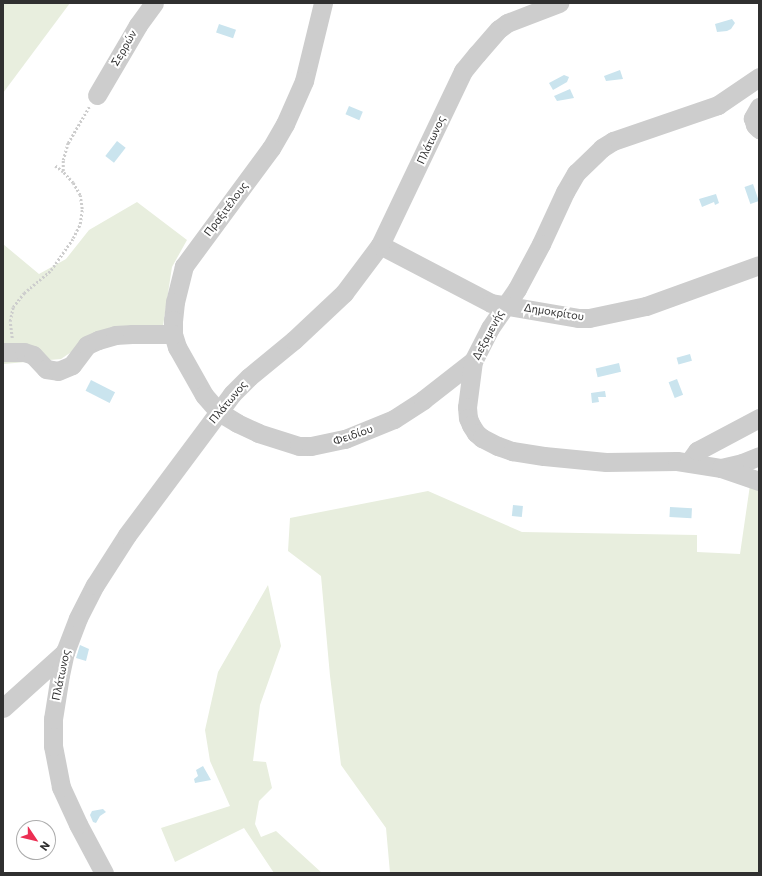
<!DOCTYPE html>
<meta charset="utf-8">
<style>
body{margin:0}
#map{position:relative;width:762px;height:876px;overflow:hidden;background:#fff;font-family:Commissioner,sans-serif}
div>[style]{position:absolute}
.green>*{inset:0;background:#e8eede}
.water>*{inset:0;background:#cae4ee;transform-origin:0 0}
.path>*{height:2.5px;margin-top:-1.25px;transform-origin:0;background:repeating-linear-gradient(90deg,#cdcdcd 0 2px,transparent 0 4px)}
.minor>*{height:19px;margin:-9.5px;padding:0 9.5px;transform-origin:9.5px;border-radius:9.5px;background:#cdcdcd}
span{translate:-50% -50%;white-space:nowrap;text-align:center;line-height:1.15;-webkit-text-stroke:4px #fff;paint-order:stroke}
.street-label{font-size:11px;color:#303030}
.frame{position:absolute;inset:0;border:4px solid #303030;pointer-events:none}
.north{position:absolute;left:16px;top:820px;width:40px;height:40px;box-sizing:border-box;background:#fff;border:1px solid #acacac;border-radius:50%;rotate:125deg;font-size:11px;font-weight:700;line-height:16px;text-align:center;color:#303030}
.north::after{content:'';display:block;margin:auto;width:14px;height:18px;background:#ec2e53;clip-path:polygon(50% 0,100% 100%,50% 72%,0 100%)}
</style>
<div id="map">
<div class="green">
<i style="clip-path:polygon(3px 3px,70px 3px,3px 93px)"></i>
<i style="clip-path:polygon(137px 202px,187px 240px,172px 267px,163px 326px,102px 331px,61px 359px,3px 364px,3px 244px,39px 274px,66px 259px,89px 230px)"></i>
<i style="clip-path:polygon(750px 485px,759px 491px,759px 873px,390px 873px,386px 828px,341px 765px,330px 676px,321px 576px,288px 551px,290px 518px,428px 491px,522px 532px,697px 535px,697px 552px,740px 554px)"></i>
<i style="clip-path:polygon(268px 585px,281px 646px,260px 705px,253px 761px,266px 762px,272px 788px,259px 801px,255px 824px,261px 837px,276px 831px,322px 873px,274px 873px,244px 828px,175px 862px,161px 828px,230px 806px,210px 761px,205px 730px,218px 672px)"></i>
</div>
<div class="water">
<i style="clip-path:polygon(732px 19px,735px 23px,731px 29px,727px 31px,717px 32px,715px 24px)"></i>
<i style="left:219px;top:24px;width:18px;height:9px;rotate:19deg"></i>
<i style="clip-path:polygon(620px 70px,623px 79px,606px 81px,604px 76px)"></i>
<i style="clip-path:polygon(564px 75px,569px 77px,567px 82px,553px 90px,549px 83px)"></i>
<i style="clip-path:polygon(570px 89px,574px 98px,557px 101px,554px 96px)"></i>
<i style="left:349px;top:106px;width:15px;height:9px;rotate:23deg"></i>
<i style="left:117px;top:141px;width:11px;height:19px;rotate:38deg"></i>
<i style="left:753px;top:184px;width:18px;height:9px;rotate:71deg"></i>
<i style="clip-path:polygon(716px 194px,719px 203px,715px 205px,714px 202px,702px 207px,699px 199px)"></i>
<i style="left:690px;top:354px;width:7px;height:14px;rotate:74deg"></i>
<i style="left:619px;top:363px;width:9px;height:24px;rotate:77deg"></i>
<i style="left:677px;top:379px;width:17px;height:9px;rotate:69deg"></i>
<i style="left:91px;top:380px;width:27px;height:12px;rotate:27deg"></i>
<i style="clip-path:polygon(605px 391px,606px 397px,598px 397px,599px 402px,592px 403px,591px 393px)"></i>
<i style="left:513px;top:505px;width:10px;height:11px;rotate:6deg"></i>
<i style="left:670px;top:507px;width:22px;height:10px;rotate:3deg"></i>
<i style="clip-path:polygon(80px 645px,89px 649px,86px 661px,76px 658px)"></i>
<i style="clip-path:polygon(203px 766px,211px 780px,195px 783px,194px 779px,198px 776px,196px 770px)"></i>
<i style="clip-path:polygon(103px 809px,106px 812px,100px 816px,96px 823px,93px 822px,90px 815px,92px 811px)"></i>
</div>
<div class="path">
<i style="left:63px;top:171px;width:11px;rotate:-90deg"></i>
<i style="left:63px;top:160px;width:18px;rotate:-74deg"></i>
<i style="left:68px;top:143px;width:42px;rotate:-59.7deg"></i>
<i style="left:12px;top:338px;width:17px;rotate:-97deg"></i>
<i style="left:10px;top:321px;width:14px;rotate:-78deg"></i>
<i style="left:13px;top:307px;width:18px;rotate:-52deg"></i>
<i style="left:24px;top:293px;width:35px;rotate:-40deg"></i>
<i style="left:51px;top:270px;width:39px;rotate:-55deg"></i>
<i style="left:73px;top:238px;width:16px;rotate:-63deg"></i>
<i style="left:80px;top:224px;width:15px;rotate:-82deg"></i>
<i style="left:82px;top:209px;width:14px;rotate:-98deg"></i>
<i style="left:80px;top:195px;width:14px;rotate:-120deg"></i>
<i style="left:73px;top:183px;width:15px;rotate:-132deg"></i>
<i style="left:63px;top:172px;width:10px;rotate:-143deg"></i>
</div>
<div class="minor">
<i style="left:323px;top:3px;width:80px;rotate:103.7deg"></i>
<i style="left:304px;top:81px;width:47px;rotate:113.8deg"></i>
<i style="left:285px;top:124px;width:28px;rotate:120deg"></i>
<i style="left:271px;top:148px;width:147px;rotate:126.4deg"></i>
<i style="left:184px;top:266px;width:37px;rotate:104deg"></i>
<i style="left:175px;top:302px;width:18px;rotate:96deg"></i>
<i style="left:173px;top:320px;width:14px;rotate:90deg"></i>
<i style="left:173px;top:334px;width:14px;rotate:73deg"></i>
<i style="left:177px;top:347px;width:55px;rotate:60.6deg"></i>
<i style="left:204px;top:395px;width:23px;rotate:49deg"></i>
<i style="left:219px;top:412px;width:21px;rotate:31deg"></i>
<i style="left:237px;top:423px;width:23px;rotate:25deg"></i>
<i style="left:258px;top:433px;width:43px;rotate:17.6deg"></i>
<i style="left:299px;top:446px;width:12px"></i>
<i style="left:311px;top:446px;width:35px;rotate:-12deg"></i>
<i style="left:345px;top:439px;width:53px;rotate:-22.2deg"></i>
<i style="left:394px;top:419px;width:35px;rotate:-33deg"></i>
<i style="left:423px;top:400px;width:63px;rotate:-38deg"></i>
<i style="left:759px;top:77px;width:50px;rotate:145.7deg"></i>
<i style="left:718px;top:105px;width:111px;rotate:161.1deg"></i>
<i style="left:613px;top:141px;width:13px;rotate:148deg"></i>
<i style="left:602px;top:148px;width:36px;rotate:136deg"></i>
<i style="left:576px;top:173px;width:22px;rotate:120deg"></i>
<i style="left:565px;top:192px;width:57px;rotate:114.8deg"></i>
<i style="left:541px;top:244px;width:51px;rotate:118.1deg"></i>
<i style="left:517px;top:289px;width:47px;rotate:124.7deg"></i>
<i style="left:490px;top:328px;width:37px;rotate:117deg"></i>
<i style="left:473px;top:361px;width:46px;rotate:97.4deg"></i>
<i style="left:467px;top:407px;width:11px;rotate:85deg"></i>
<i style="left:468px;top:418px;width:8px;rotate:67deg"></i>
<i style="left:471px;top:425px;width:9px;rotate:58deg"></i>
<i style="left:476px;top:433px;width:8px;rotate:40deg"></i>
<i style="left:482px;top:438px;width:18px;rotate:27deg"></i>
<i style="left:498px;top:446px;width:15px;rotate:20deg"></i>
<i style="left:512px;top:451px;width:32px;rotate:9deg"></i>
<i style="left:544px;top:456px;width:62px;rotate:5.5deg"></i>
<i style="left:606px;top:462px;width:71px;rotate:-0.8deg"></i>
<i style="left:677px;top:461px;width:45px;rotate:9deg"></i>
<i style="left:721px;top:468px;width:22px;rotate:-13deg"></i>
<i style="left:742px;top:463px;width:18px;rotate:-22deg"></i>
<i style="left:97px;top:95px;width:81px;rotate:-59.6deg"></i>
<i style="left:138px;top:25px;width:27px;rotate:-54deg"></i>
<i style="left:759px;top:107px;width:13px;rotate:119deg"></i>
<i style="left:753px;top:118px;width:7px;rotate:74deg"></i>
<i style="left:755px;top:125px;width:6px;rotate:45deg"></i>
<i style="left:380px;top:245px;width:125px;rotate:27.6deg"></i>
<i style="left:491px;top:303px;width:88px;rotate:9.8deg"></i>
<i style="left:578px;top:318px;width:11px"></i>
<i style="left:589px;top:318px;width:58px;rotate:-11.9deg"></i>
<i style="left:646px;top:306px;width:120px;rotate:-19.9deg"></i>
<i style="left:3px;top:352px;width:21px"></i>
<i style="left:24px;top:352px;width:9px;rotate:18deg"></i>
<i style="left:33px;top:355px;width:19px;rotate:47deg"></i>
<i style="left:46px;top:369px;width:12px;rotate:9deg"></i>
<i style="left:58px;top:371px;width:15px;rotate:-23deg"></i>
<i style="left:72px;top:365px;width:25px;rotate:-53deg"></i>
<i style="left:87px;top:345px;width:12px;rotate:-24deg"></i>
<i style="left:98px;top:340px;width:18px;rotate:-16deg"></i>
<i style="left:115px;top:335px;width:17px;rotate:-3deg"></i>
<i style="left:132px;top:334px;width:41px"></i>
<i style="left:689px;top:462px;width:14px;rotate:-54deg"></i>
<i style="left:697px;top:451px;width:70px;rotate:-28deg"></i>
<i style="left:721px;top:468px;width:40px;rotate:18.9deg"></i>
<i style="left:3px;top:708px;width:84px;rotate:-42.1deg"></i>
<i style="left:104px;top:873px;width:55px;rotate:-118deg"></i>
<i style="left:78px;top:824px;width:41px;rotate:-114.7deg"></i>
<i style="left:61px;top:787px;width:42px;rotate:-101deg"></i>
<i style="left:53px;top:746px;width:27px;rotate:-90deg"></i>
<i style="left:53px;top:719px;width:45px;rotate:-81deg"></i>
<i style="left:60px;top:675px;width:24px;rotate:-78deg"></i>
<i style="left:65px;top:652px;width:36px;rotate:-69deg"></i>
<i style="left:78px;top:618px;width:37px;rotate:-63deg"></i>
<i style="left:95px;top:585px;width:59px;rotate:-57.4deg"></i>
<i style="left:127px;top:535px;width:176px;rotate:-53.3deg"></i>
<i style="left:232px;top:394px;width:24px;rotate:-45deg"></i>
<i style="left:249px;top:377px;width:58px;rotate:-39.4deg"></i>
<i style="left:294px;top:340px;width:69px;rotate:-43.2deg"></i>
<i style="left:344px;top:293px;width:60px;rotate:-53.1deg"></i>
<i style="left:380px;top:245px;width:193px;rotate:-64.5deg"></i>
<i style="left:463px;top:71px;width:22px;rotate:-51deg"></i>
<i style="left:477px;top:54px;width:33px;rotate:-49deg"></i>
<i style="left:499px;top:29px;width:10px;rotate:-37deg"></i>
<i style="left:507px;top:23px;width:56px;rotate:-21deg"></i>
</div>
<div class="street-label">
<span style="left:124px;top:48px;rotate:-60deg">Σερρών</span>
<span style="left:431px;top:140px;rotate:-65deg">Πλάτωνος</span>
<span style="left:226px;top:209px;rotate:-53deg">Πραξιτέλους</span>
<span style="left:554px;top:312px;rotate:9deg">Δημοκρίτου</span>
<span style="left:488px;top:335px;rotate:-62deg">Δεξαμενής</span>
<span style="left:228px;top:402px;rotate:-50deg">Πλάτωνος</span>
<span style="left:353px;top:435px;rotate:-19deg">Φειδίου</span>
<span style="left:61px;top:675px;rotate:-78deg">Πλάτωνος</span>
</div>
<div class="frame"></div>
<div class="north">N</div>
</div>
